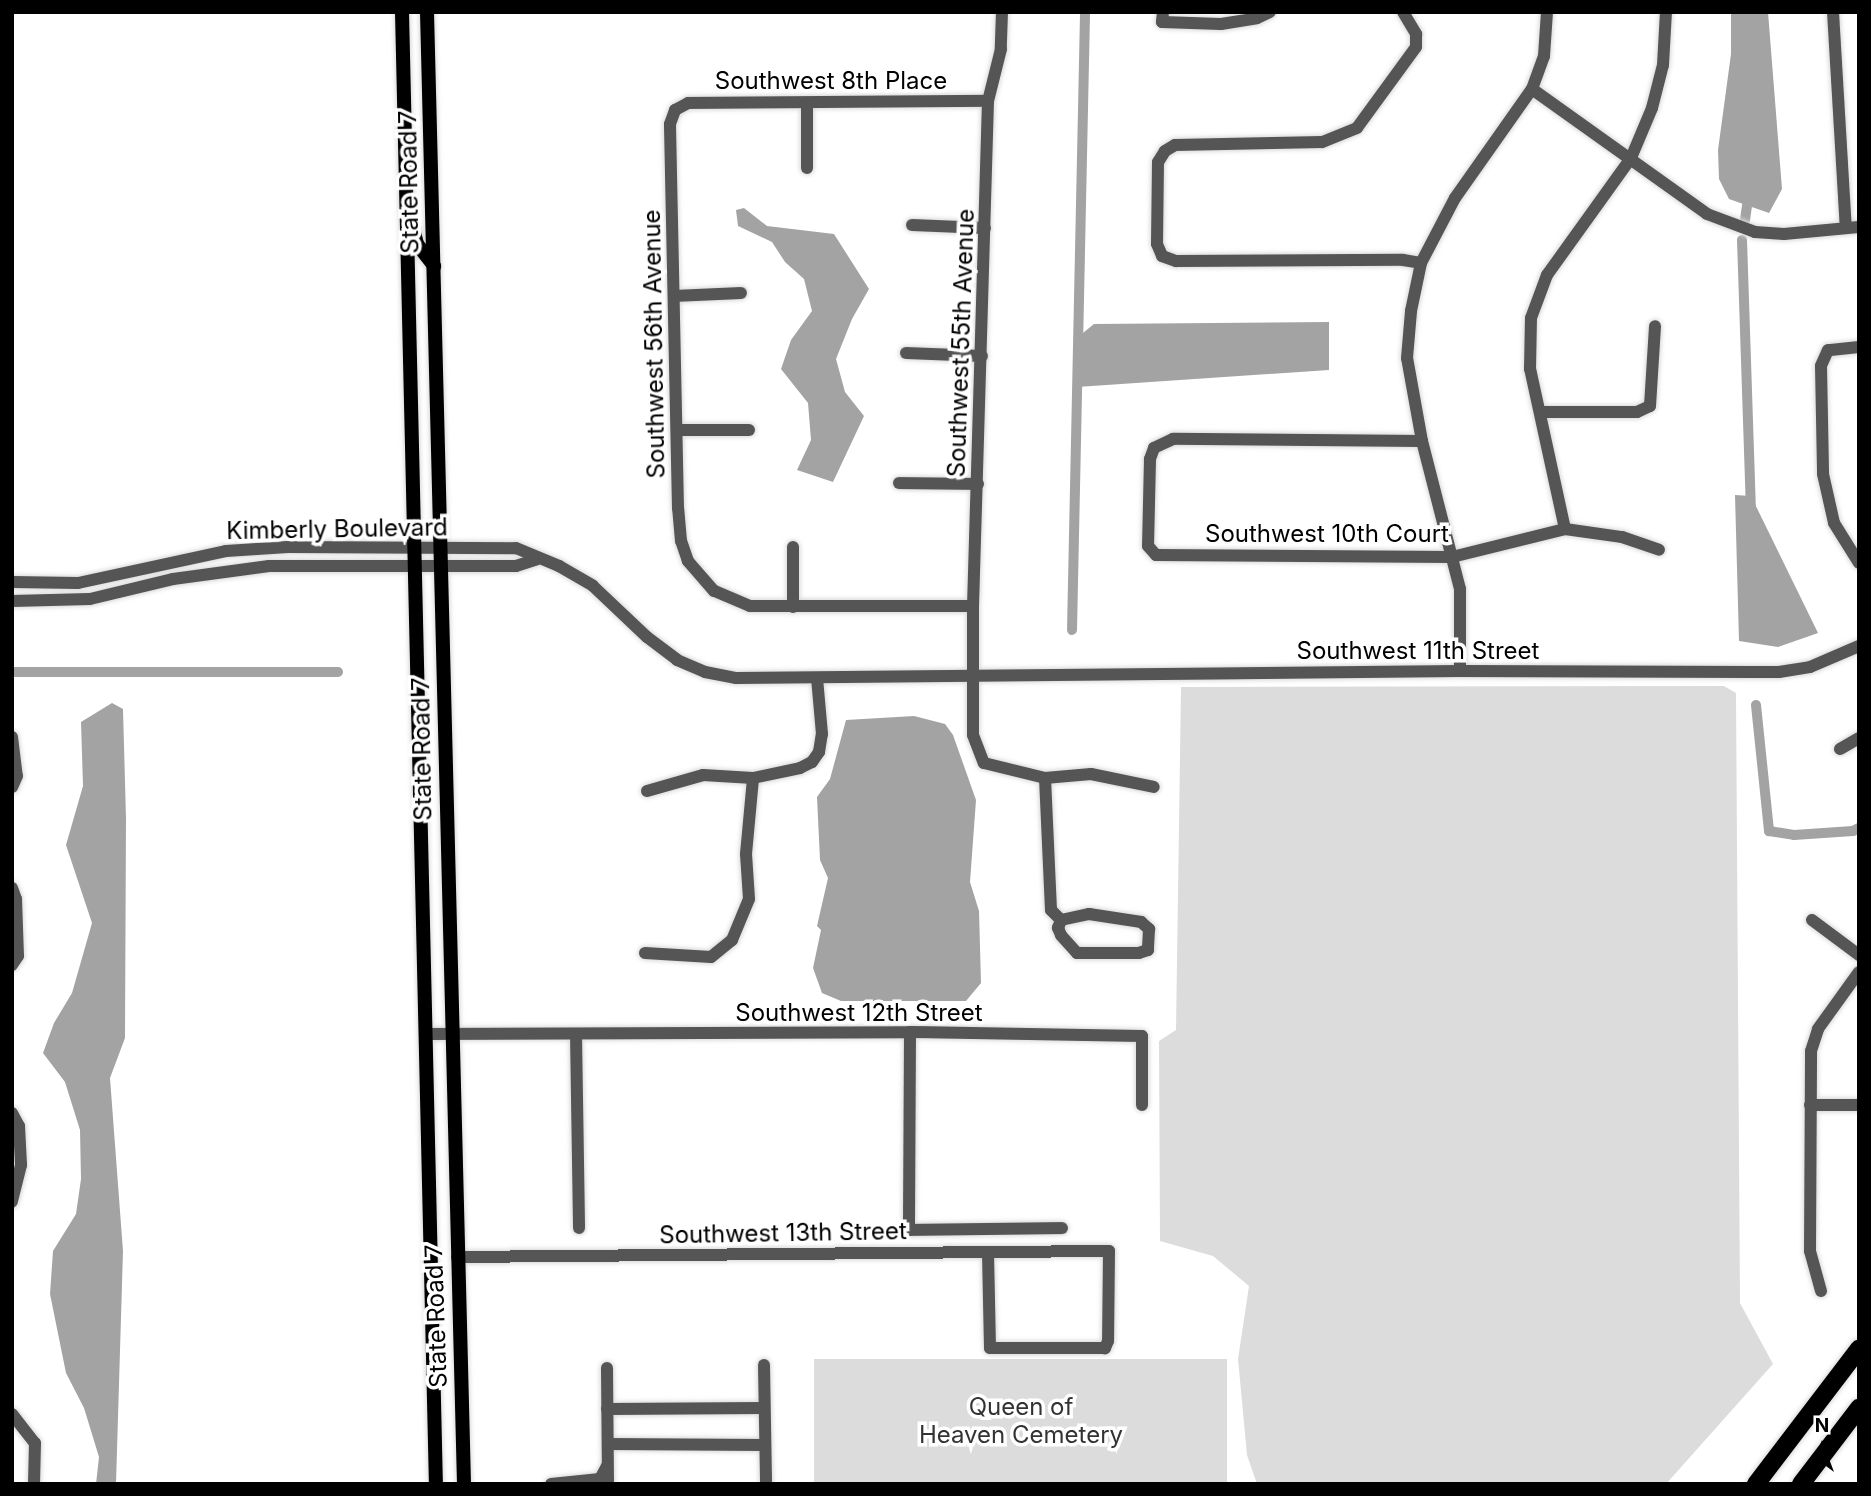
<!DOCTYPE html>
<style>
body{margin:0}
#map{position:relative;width:1871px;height:1496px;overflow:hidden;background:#fff;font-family:Inter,sans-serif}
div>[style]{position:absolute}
.green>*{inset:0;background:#dcdcdc;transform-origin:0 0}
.water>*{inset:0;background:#a3a3a3}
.canal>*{height:10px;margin:-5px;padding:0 5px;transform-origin:5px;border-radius:5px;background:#a3a3a3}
.roads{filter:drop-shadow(0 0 2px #dbdbdb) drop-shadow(0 0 2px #dbdbdb)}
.minor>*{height:12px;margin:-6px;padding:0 6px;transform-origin:6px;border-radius:6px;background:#555}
.major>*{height:14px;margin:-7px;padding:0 7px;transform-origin:7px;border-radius:7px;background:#000}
.highway>*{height:18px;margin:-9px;padding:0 9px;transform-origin:9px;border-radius:9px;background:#000}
span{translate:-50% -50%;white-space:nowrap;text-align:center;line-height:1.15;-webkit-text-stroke:7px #fff;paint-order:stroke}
.street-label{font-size:24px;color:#000}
.park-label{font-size:24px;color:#333}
.frame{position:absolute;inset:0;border:14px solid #000;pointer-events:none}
.north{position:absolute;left:1787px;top:1412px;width:70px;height:70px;-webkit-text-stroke:5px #fff;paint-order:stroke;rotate:0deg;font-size:19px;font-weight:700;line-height:28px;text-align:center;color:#000}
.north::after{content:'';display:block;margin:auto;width:24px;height:32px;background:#000;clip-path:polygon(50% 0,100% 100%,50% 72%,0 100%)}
</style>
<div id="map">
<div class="green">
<i style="clip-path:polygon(1724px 686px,1736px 693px,1740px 1303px,1773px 1364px,1666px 1484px,1257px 1484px,1247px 1455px,1238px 1359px,1249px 1286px,1213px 1256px,1160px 1241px,1159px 1041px,1176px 1030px,1181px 687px)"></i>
<i style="left:814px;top:1359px;width:413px;height:125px"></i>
</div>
<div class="water">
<i style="clip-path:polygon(1731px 12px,1768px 12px,1782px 189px,1769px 213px,1729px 199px,1719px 179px,1718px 150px,1731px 54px)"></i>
<i style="clip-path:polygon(744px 208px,767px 226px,834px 234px,869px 289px,852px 319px,836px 359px,845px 392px,864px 416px,833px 482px,797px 470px,811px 440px,808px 403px,781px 369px,791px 340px,812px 311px,804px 279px,785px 262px,772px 242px,738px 226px,736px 210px)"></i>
<i style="clip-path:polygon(1329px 322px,1329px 370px,1077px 387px,1078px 337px,1094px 324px)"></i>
<i style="clip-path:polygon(1735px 495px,1751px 496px,1818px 633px,1778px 647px,1739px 641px)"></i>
<i style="clip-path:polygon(112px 703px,123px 709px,126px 818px,125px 1038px,110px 1078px,123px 1251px,116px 1484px,96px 1484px,99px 1457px,84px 1408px,66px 1373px,50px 1294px,53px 1251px,76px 1214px,81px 1179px,80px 1130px,65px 1082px,43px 1053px,54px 1023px,72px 993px,92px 923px,66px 845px,83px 786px,81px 722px)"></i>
<i style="clip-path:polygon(914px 716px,945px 724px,953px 735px,976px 800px,970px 882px,979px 911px,981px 983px,966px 1001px,841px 1001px,822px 993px,813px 968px,821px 930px,817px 926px,828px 878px,820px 860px,817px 797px,830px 779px,846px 720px)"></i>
</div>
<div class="canal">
<i style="left:1745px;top:220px;width:27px;rotate:-82deg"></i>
<i style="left:1742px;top:240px;width:270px;rotate:88.1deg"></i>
<i style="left:1072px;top:630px;width:618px;rotate:-88.79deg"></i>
<i style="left:12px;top:672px;width:326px"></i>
<i style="left:1756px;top:705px;width:127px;rotate:84.1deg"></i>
<i style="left:1769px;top:831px;width:25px;rotate:9deg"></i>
<i style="left:1794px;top:835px;width:59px;rotate:-3.9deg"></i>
<i style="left:1853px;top:831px;width:7px;rotate:-27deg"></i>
</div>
<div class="roads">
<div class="minor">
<i style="left:1002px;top:12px;width:37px;rotate:92deg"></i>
<i style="left:1001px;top:49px;width:54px;rotate:104deg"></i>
<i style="left:988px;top:101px;width:505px;rotate:91.7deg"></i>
<i style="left:973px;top:606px;width:129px;rotate:90deg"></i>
<i style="left:973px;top:735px;width:30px;rotate:69deg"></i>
<i style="left:984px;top:763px;width:63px;rotate:13.8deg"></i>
<i style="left:1045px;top:778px;width:46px;rotate:-5deg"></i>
<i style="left:1091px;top:774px;width:64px;rotate:11.7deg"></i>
<i style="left:1163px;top:12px;width:10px;rotate:96deg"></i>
<i style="left:1162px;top:22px;width:59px;rotate:1.9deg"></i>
<i style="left:1221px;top:24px;width:36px;rotate:-9deg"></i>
<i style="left:1257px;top:18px;width:14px;rotate:-25deg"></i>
<i style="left:1403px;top:12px;width:26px;rotate:59deg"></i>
<i style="left:1416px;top:34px;width:13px;rotate:90deg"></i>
<i style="left:1416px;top:47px;width:100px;rotate:126.1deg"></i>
<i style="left:1357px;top:128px;width:38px;rotate:158deg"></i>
<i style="left:1322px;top:142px;width:147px;rotate:178.8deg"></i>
<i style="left:1175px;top:145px;width:12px;rotate:149deg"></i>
<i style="left:1165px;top:151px;width:13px;rotate:122deg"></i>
<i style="left:1158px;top:162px;width:82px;rotate:90.7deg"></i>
<i style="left:1157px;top:244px;width:13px;rotate:67deg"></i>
<i style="left:1162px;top:256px;width:15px;rotate:20deg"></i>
<i style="left:1176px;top:261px;width:227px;rotate:-0.3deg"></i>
<i style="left:1403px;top:260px;width:18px;rotate:9deg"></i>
<i style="left:1833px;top:12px;width:216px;rotate:86.6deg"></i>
<i style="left:1532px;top:89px;width:215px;rotate:35.5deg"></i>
<i style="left:1707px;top:214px;width:51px;rotate:20.6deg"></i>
<i style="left:1755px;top:232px;width:29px;rotate:4deg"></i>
<i style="left:1784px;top:234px;width:75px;rotate:-5.3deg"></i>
<i style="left:807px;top:104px;width:64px;rotate:90deg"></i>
<i style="left:912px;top:225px;width:73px;rotate:2.4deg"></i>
<i style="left:674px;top:296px;width:67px;rotate:-2.6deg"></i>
<i style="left:1859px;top:347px;width:31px;rotate:174deg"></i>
<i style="left:1828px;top:350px;width:17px;rotate:114deg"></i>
<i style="left:1821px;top:366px;width:108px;rotate:88.9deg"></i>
<i style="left:1823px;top:474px;width:50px;rotate:77.3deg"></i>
<i style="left:1834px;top:523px;width:47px;rotate:58deg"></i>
<i style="left:906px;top:353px;width:76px;rotate:2.3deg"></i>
<i style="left:1541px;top:412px;width:96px"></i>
<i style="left:1637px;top:412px;width:14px;rotate:-25deg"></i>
<i style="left:1650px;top:406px;width:80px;rotate:-86.4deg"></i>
<i style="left:677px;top:430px;width:72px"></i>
<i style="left:1422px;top:441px;width:249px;rotate:-179.5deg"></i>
<i style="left:1173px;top:439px;width:21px;rotate:155deg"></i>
<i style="left:1154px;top:448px;width:12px;rotate:110deg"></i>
<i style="left:1150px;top:459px;width:87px;rotate:91.3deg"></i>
<i style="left:1148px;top:546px;width:12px;rotate:48deg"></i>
<i style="left:1156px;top:555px;width:296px;rotate:0.4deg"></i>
<i style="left:1452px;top:557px;width:116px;rotate:-13.9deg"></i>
<i style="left:1565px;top:529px;width:58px;rotate:8deg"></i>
<i style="left:1622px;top:537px;width:39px;rotate:19deg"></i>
<i style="left:899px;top:483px;width:79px;rotate:0.7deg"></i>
<i style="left:1565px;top:529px;width:164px;rotate:-102.3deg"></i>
<i style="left:1530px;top:369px;width:51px;rotate:-88.9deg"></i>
<i style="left:1531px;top:318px;width:46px;rotate:-69.6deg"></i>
<i style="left:1547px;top:275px;width:144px;rotate:-54.3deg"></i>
<i style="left:1631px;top:158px;width:54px;rotate:-67.2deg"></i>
<i style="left:1652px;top:108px;width:44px;rotate:-75.7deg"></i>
<i style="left:1663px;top:65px;width:53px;rotate:-86.8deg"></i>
<i style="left:12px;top:582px;width:66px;rotate:0.9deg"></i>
<i style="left:78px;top:583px;width:151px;rotate:-12.2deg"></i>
<i style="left:226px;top:551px;width:62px;rotate:-3.7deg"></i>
<i style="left:288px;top:547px;width:228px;rotate:0.3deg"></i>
<i style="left:516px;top:548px;width:47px;rotate:22.7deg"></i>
<i style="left:559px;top:566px;width:39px;rotate:30deg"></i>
<i style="left:593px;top:586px;width:74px;rotate:43.4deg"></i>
<i style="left:647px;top:637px;width:38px;rotate:37deg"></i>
<i style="left:677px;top:660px;width:30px;rotate:23deg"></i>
<i style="left:705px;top:672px;width:32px;rotate:11deg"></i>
<i style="left:736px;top:678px;width:724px;rotate:-0.55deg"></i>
<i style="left:1460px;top:671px;width:319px;rotate:0.2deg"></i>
<i style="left:1779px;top:672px;width:31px;rotate:-9deg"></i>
<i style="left:1810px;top:667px;width:53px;rotate:-23.2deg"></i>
<i style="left:12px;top:601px;width:78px;rotate:-1.5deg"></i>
<i style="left:90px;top:599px;width:85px;rotate:-13.5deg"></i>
<i style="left:173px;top:579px;width:97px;rotate:-7.7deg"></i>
<i style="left:269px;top:566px;width:247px"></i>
<i style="left:516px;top:566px;width:22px;rotate:-18deg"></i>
<i style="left:973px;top:606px;width:223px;rotate:180deg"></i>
<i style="left:750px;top:606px;width:39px;rotate:-157deg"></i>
<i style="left:714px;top:591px;width:40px;rotate:-131deg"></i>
<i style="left:688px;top:561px;width:21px;rotate:-109deg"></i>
<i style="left:681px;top:541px;width:33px;rotate:-95deg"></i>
<i style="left:678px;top:508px;width:384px;rotate:-91.2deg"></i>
<i style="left:670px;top:124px;width:15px;rotate:-70deg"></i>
<i style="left:675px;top:110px;width:15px;rotate:-28deg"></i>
<i style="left:688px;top:103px;width:300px;rotate:-0.4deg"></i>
<i style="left:793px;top:607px;width:60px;rotate:-90deg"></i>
<i style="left:1460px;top:671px;width:82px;rotate:-90deg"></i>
<i style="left:1460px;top:589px;width:153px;rotate:-104.4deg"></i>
<i style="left:1422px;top:441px;width:84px;rotate:-100.2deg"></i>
<i style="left:1407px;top:358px;width:47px;rotate:-85.1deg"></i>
<i style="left:1411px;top:311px;width:49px;rotate:-78.2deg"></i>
<i style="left:1421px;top:263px;width:73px;rotate:-62.4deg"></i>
<i style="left:1455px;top:198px;width:133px;rotate:-54.8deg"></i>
<i style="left:1532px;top:89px;width:35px;rotate:-70deg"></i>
<i style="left:1544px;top:56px;width:44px;rotate:-86.1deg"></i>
<i style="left:12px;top:737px;width:39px;rotate:83deg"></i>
<i style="left:17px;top:776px;width:12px;rotate:114deg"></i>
<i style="left:1840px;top:749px;width:22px;rotate:-30deg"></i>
<i style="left:1045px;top:778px;width:132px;rotate:87.4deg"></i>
<i style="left:1051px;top:910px;width:14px;rotate:45deg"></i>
<i style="left:1061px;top:920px;width:29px;rotate:-12deg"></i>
<i style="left:1089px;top:914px;width:53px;rotate:8.7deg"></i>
<i style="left:1141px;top:922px;width:11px;rotate:41deg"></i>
<i style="left:1149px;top:929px;width:21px;rotate:93deg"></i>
<i style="left:1148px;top:950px;width:9px;rotate:162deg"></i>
<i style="left:1139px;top:953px;width:62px;rotate:180deg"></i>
<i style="left:1077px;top:953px;width:24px;rotate:-132deg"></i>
<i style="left:1061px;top:935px;width:8px;rotate:-113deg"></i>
<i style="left:1058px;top:928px;width:9px;rotate:-69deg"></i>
<i style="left:647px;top:791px;width:58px;rotate:-15.9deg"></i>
<i style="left:703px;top:775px;width:50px;rotate:3.4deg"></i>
<i style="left:753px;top:778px;width:48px;rotate:-12deg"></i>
<i style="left:800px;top:768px;width:13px;rotate:-27deg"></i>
<i style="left:812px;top:762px;width:12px;rotate:-55deg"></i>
<i style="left:819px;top:752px;width:18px;rotate:-81deg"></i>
<i style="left:822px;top:734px;width:56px;rotate:-95.1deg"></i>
<i style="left:12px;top:888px;width:12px;rotate:70deg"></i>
<i style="left:16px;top:899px;width:57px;rotate:88deg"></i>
<i style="left:18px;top:956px;width:11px;rotate:124deg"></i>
<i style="left:1812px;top:920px;width:59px;rotate:36.7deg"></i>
<i style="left:645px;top:953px;width:66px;rotate:3.5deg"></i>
<i style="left:711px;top:957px;width:27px;rotate:-39deg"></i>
<i style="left:732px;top:940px;width:44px;rotate:-67.5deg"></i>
<i style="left:749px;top:899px;width:45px;rotate:-93.8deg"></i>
<i style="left:746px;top:854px;width:76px;rotate:-84.7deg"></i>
<i style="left:910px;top:1032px;width:198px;rotate:90.3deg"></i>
<i style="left:909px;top:1230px;width:153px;rotate:-0.7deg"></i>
<i style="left:426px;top:1034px;width:484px;rotate:-0.2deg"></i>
<i style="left:910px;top:1032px;width:232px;rotate:1deg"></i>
<i style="left:1142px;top:1036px;width:69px;rotate:90deg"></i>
<i style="left:576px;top:1034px;width:194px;rotate:89.1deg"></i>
<i style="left:1810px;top:1105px;width:49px"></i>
<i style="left:12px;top:1113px;width:15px;rotate:62deg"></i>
<i style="left:19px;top:1126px;width:39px;rotate:87deg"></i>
<i style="left:21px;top:1165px;width:38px;rotate:104deg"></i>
<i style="left:457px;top:1257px;width:652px;rotate:-0.53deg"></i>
<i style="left:1109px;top:1251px;width:90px;rotate:90.6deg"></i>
<i style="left:1108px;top:1341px;width:8px;rotate:113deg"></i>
<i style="left:1105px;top:1348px;width:115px;rotate:180deg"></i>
<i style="left:990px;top:1348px;width:95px;rotate:-91.2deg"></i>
<i style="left:1821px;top:1291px;width:41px;rotate:-105.4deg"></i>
<i style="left:1810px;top:1251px;width:200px;rotate:-89.7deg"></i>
<i style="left:1811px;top:1051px;width:23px;rotate:-72deg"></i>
<i style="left:1818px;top:1029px;width:70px;rotate:-54.3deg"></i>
<i style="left:764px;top:1365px;width:119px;rotate:89deg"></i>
<i style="left:607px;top:1368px;width:116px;rotate:89.5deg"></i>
<i style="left:607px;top:1409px;width:157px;rotate:-0.4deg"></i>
<i style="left:12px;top:1414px;width:37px;rotate:52deg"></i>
<i style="left:35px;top:1443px;width:41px;rotate:91.4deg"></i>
<i style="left:608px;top:1444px;width:157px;rotate:0.4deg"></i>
<i style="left:551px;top:1484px;width:49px;rotate:-5.8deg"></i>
<i style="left:600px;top:1479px;width:15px;rotate:-62deg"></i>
</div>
<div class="major">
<i style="left:402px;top:12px;width:1472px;rotate:88.68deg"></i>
<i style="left:427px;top:12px;width:1472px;rotate:88.56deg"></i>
<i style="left:413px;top:228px;width:16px;rotate:76deg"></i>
<i style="left:417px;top:244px;width:28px;rotate:52deg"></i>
</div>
<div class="highway">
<i style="left:1756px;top:1484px;width:170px;rotate:-52.7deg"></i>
<i style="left:1801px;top:1484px;width:96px;rotate:-52.7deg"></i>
</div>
</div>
<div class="street-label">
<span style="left:831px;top:81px">Southwest 8th Place</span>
<span style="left:409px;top:182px;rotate:-91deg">State Road 7</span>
<span style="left:961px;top:343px;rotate:-88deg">Southwest 55th Avenue</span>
<span style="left:654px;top:344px;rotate:-91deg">Southwest 56th Avenue</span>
<span style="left:337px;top:529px;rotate:-1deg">Kimberly Boulevard</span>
<span style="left:1327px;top:534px">Southwest 10th Court</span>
<span style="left:1418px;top:651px">Southwest 11th Street</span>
<span style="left:422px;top:749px;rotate:-91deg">State Road 7</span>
<span style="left:859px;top:1013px">Southwest 12th Street</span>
<span style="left:783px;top:1233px;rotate:-1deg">Southwest 13th Street</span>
<span style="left:436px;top:1316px;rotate:-92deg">State Road 7</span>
</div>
<div class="park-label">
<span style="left:1021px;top:1421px">Queen of<br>Heaven Cemetery</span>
</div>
<div class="frame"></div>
<div class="north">N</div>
</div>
